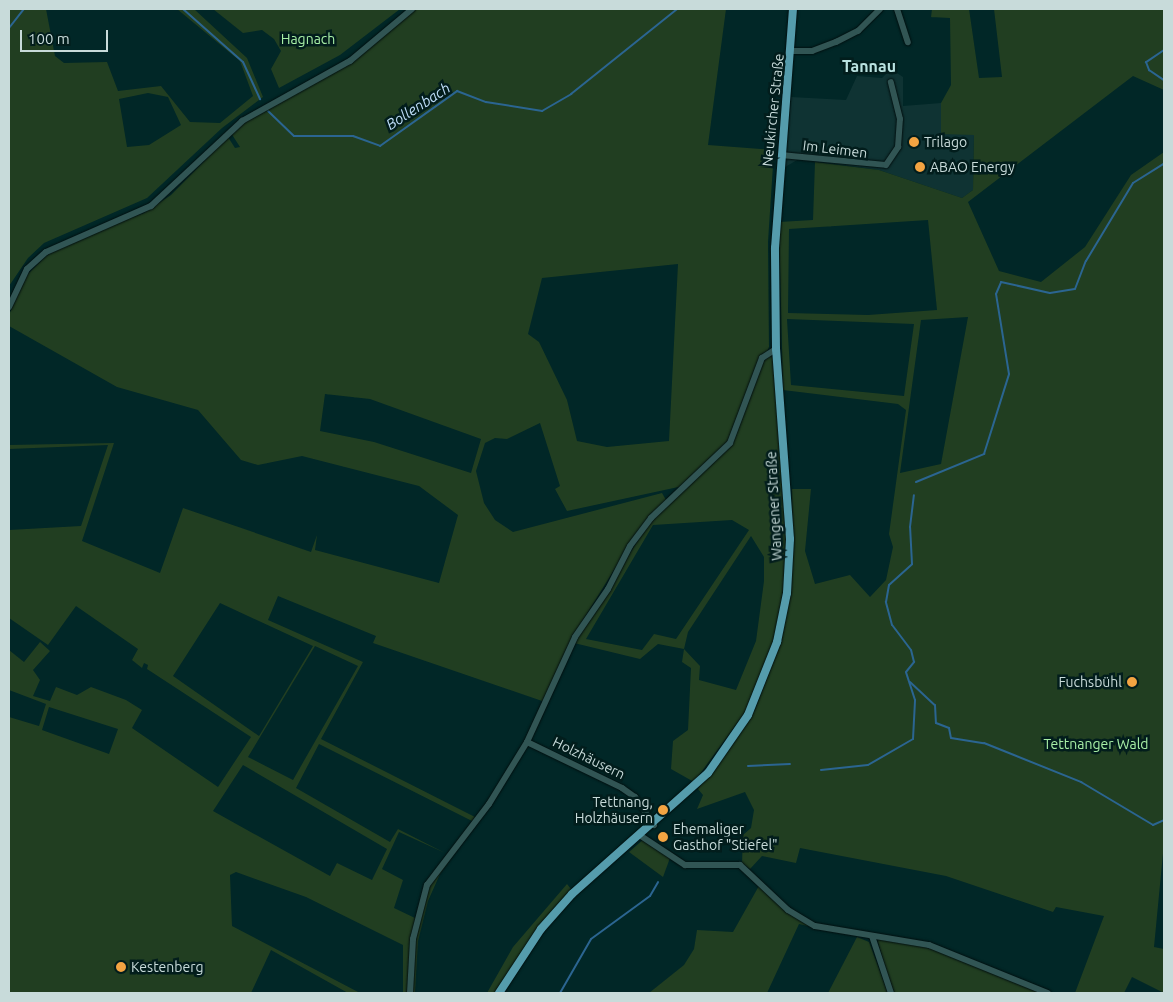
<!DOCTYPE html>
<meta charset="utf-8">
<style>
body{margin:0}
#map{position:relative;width:1173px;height:1002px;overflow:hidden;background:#012727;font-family:Ubuntu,sans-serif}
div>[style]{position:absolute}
.built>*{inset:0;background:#0f3333}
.green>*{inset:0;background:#213e21}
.stream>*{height:2px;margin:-1px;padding:0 1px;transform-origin:1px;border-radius:1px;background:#2b6591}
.roads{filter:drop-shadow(0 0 1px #000f0f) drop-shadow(0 0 1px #000f0f)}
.minor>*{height:6px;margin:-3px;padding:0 3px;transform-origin:3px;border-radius:3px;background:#315554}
.major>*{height:8px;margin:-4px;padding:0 4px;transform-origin:4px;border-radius:4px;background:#559cac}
.dots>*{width:14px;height:14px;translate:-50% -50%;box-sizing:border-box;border:2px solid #021d1c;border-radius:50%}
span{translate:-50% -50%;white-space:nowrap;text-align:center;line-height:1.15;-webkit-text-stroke:5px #021d1c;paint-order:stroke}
.park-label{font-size:14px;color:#a8efa6}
.street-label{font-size:14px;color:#c8dbda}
.poi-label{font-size:14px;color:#c8dbda}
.left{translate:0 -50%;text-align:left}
.right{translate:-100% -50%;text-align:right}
.water-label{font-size:15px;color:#beddf8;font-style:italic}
.quarter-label{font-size:16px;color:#bae2e0;font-weight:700}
.frame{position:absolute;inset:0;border:10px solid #c8dbda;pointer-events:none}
.scale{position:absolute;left:20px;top:30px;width:88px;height:22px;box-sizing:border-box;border:2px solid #c8dbda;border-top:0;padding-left:6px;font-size:15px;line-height:18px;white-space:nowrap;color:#c8dbda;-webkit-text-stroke:4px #021d1c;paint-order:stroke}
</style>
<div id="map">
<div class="built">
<i style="clip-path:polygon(891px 69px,903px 77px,903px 106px,941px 103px,941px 134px,974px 134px,973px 190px,962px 198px,879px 170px,799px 159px,785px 167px,791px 97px,846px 100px,857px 76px,882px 78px)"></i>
</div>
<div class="green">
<i style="clip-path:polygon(evenodd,9px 9px,46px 9px,55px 56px,64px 63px,107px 62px,118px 91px,161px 86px,190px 122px,220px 123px,253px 96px,240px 61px,177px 9px,194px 9px,247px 58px,263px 97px,222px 128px,147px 198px,44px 243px,28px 258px,9px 286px,9px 9px,148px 93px,168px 97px,181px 125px,149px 145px,127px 147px,119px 99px,148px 93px)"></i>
<i style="clip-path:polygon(213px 9px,400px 9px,340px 55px,279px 88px,271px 69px,281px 51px,274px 39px,262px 30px,243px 33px)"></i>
<i style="clip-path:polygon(evenodd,416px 9px,726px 9px,708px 145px,774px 150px,768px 242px,769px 347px,728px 444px,683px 486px,567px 511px,555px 489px,560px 486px,540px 423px,507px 439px,495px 438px,485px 443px,476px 471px,484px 503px,495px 520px,513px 532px,662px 493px,666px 500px,638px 531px,575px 633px,545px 702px,373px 643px,376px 636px,278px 596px,268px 620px,363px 662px,321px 739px,475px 817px,472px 821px,319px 744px,296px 788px,390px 842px,398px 829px,445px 853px,399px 832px,382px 869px,403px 880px,394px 908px,415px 918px,408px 993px,403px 993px,403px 945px,306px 897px,236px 872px,230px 875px,232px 926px,360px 993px,348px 993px,271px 950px,251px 993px,9px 993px,9px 717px,39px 726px,46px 704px,9px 690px,9px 650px,24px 662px,40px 642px,50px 651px,33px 670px,40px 680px,33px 696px,50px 701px,56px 687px,77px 695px,91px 687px,126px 700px,142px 710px,132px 728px,218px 787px,251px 737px,147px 669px,148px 665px,144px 663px,142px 668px,132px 660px,138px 649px,76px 606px,48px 645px,9px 618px,9px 530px,81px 526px,108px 445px,9px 449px,9px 445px,114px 443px,82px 541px,160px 573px,183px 508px,311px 552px,317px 535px,315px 550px,439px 583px,458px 515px,419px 486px,302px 456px,258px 465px,241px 460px,198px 410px,117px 387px,9px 326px,9px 315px,25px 277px,46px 256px,68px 242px,144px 213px,171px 195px,228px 137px,235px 148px,240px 147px,231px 133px,255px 114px,357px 59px,416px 9px,678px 264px,669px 441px,607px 447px,577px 441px,567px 400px,539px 342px,528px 334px,542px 278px,678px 264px,416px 9px,325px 394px,370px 399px,481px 439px,471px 473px,374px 442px,320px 431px,325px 394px,416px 9px,220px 603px,313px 646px,259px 736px,173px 676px,220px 603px,416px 9px,315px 646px,358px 666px,293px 780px,248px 757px,315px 646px,416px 9px,49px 707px,118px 729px,109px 754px,42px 730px,49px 707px,416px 9px,243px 765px,387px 849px,372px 880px,337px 863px,330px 876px,213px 811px,243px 765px)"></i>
<i style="clip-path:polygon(evenodd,932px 9px,969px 9px,979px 78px,1002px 77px,994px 9px,1164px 9px,1164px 90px,1133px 76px,968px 202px,999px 271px,1041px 282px,1085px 247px,1131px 175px,1164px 152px,1164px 843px,1154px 947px,1164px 949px,1164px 993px,1132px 977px,1124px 993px,1075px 993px,1104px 916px,1056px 907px,1053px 912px,946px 876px,800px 848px,796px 863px,762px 856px,750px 869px,742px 863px,743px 835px,751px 828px,754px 810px,745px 792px,697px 809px,703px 795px,698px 789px,755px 710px,781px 641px,793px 553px,792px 489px,811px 489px,805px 551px,815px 584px,850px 575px,870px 597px,886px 580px,893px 547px,889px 534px,906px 410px,898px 404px,783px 390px,779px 222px,813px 220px,815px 162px,879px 170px,962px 198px,973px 190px,974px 135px,941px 134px,941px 103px,951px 85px,950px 18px,931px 17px,932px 9px,928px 220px,937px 310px,868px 315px,788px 313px,789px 229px,928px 220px,932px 9px,968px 317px,941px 464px,900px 473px,921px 320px,968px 317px,932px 9px,787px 319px,914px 324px,904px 396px,791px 385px,787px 319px)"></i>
<i style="clip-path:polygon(evenodd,773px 351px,786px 524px,786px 571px,776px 634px,746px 711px,694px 782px,671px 769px,673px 741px,688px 730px,691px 668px,682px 662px,684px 649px,658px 644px,640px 659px,574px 643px,652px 518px,732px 445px,762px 363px,773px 351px,732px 520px,749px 530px,676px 639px,654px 634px,642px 650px,586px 639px,653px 525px,732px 520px,773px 351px,751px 536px,764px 557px,764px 581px,756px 641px,736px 690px,699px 680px,700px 666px,684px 649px,688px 632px,751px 536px)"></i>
<i style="clip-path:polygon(489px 805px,440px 874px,428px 901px,418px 941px,415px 993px,411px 993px,414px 941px,428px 888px)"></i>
<i style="clip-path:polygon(645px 838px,670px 858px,663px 877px,629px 852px)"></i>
<i style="clip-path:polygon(567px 884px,571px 889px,542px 922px,495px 993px,487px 993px,513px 947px)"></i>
<i style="clip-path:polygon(760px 884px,785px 911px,812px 927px,799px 924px,767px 993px,649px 993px,684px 965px,694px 949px,697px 930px,733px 932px)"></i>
<i style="clip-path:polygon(857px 937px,869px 942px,888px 993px,828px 993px)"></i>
<i style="clip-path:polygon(877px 938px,924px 944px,1044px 993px,892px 993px)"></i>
</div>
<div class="stream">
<i style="left:183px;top:9px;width:80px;rotate:41.5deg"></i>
<i style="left:243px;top:62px;width:41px;rotate:65.3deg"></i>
<i style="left:9px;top:28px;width:24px;rotate:-52deg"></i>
<i style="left:1164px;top:50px;width:22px;rotate:146deg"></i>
<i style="left:1146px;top:62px;width:9px;rotate:69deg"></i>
<i style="left:1149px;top:70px;width:18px;rotate:34deg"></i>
<i style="left:268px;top:111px;width:36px;rotate:44deg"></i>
<i style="left:294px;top:136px;width:59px"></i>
<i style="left:353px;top:136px;width:29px;rotate:20deg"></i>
<i style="left:380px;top:146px;width:95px;rotate:-35.5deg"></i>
<i style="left:457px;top:91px;width:31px;rotate:21deg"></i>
<i style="left:486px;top:102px;width:57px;rotate:9.1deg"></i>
<i style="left:542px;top:111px;width:34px;rotate:-30deg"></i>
<i style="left:571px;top:94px;width:136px;rotate:-38.7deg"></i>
<i style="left:916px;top:482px;width:74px;rotate:-22.4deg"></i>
<i style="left:984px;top:454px;width:84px;rotate:-72.6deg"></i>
<i style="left:1009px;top:374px;width:81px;rotate:-99.2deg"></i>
<i style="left:996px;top:294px;width:13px;rotate:-67deg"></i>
<i style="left:1001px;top:282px;width:50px;rotate:12.7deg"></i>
<i style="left:1050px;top:293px;width:25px;rotate:-9deg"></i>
<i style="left:1075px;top:289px;width:30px;rotate:-69deg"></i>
<i style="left:1086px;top:261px;width:91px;rotate:-58.9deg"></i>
<i style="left:1133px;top:183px;width:36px;rotate:-32deg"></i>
<i style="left:910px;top:682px;width:34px;rotate:43deg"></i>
<i style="left:935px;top:705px;width:18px;rotate:87deg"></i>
<i style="left:936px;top:723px;width:14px;rotate:21deg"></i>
<i style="left:949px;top:728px;width:10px;rotate:79deg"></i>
<i style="left:951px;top:738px;width:33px;rotate:9deg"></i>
<i style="left:984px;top:743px;width:105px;rotate:21.9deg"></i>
<i style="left:1081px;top:782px;width:84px;rotate:30.8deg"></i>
<i style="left:1153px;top:825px;width:12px;rotate:-24deg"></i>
<i style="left:748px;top:766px;width:42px;rotate:-2.7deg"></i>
<i style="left:821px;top:770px;width:47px;rotate:-6.1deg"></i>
<i style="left:868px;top:765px;width:52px;rotate:-30deg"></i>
<i style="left:913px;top:739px;width:39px;rotate:-87deg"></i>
<i style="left:915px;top:700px;width:29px;rotate:-108deg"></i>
<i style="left:906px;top:672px;width:13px;rotate:-51deg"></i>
<i style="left:914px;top:662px;width:12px;rotate:-104deg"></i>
<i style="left:911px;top:650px;width:31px;rotate:-127deg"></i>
<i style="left:892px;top:625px;width:24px;rotate:-105deg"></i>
<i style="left:886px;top:602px;width:17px;rotate:-80deg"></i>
<i style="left:889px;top:585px;width:31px;rotate:-42deg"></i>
<i style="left:912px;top:564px;width:37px;rotate:-93deg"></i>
<i style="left:910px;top:527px;width:32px;rotate:-83deg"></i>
<i style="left:560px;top:993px;width:62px;rotate:-60.1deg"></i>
<i style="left:591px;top:939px;width:73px;rotate:-36.1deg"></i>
<i style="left:650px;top:896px;width:16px;rotate:-60deg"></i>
</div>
<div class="roads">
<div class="minor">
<i style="left:897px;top:9px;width:35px;rotate:72deg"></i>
<i style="left:792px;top:51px;width:20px"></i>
<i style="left:812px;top:51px;width:26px;rotate:-21deg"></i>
<i style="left:836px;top:42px;width:25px;rotate:-27deg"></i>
<i style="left:858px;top:31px;width:31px;rotate:-45deg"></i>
<i style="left:781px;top:155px;width:105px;rotate:5.4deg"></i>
<i style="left:886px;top:165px;width:22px;rotate:-56deg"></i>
<i style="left:898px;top:147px;width:28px;rotate:-86deg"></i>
<i style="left:900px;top:119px;width:38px;rotate:-104deg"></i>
<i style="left:9px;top:307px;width:42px;rotate:-64.7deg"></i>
<i style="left:27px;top:269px;width:25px;rotate:-42deg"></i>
<i style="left:46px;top:252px;width:115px;rotate:-23.7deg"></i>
<i style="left:151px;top:206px;width:125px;rotate:-43deg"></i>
<i style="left:242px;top:121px;width:124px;rotate:-29.1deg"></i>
<i style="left:350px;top:61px;width:81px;rotate:-40deg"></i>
<i style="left:527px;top:742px;width:115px;rotate:-65.4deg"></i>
<i style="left:575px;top:637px;width:58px;rotate:-55.5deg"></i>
<i style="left:608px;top:589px;width:48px;rotate:-62.9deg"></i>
<i style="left:630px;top:546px;width:35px;rotate:-53deg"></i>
<i style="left:651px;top:518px;width:109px;rotate:-43.5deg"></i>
<i style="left:730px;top:443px;width:91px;rotate:-69.4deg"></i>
<i style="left:762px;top:358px;width:17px;rotate:-33deg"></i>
<i style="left:641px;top:836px;width:53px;rotate:33.4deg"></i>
<i style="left:685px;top:865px;width:55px"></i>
<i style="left:740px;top:865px;width:66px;rotate:43.2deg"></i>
<i style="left:788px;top:910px;width:31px;rotate:31deg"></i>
<i style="left:815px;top:926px;width:116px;rotate:9.5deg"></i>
<i style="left:929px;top:945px;width:128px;rotate:22deg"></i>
<i style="left:872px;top:936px;width:60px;rotate:71.6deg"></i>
<i style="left:410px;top:993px;width:54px;rotate:-86.8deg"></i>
<i style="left:413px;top:939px;width:56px;rotate:-75.5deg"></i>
<i style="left:427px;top:885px;width:102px;rotate:-52.6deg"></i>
<i style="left:489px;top:804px;width:73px;rotate:-58.5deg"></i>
<i style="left:527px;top:742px;width:106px;rotate:25.8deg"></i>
<i style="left:622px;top:788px;width:16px;rotate:35deg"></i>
<i style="left:635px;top:797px;width:34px;rotate:56deg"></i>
</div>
<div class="major">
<i style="left:499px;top:993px;width:77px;rotate:-56.7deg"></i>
<i style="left:541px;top:929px;width:47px;rotate:-48.5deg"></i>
<i style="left:572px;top:894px;width:182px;rotate:-41.7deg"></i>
<i style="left:708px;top:773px;width:70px;rotate:-55.4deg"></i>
<i style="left:748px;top:715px;width:79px;rotate:-68.3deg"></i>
<i style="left:777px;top:642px;width:50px;rotate:-78.5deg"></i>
<i style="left:787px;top:593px;width:54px;rotate:-86.8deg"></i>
<i style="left:790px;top:539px;width:191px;rotate:-94.2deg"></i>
<i style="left:776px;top:349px;width:101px;rotate:-90.6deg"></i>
<i style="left:775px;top:248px;width:240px;rotate:-85.7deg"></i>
</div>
</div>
<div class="dots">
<i style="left:914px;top:142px;background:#f3a442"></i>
<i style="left:920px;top:167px;background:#f3a442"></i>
<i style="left:1132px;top:682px;background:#f3a442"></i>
<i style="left:663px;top:810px;background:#f3a442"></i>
<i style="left:663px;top:837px;background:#f3a442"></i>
<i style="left:121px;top:967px;background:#f3a442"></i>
</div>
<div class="park-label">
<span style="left:308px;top:39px">Hagnach</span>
<span style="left:1096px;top:744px">Tettnanger Wald</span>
</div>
<div class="street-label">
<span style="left:773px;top:110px;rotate:-84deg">Neukircher Straße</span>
<span style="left:835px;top:149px;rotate:7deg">Im Leimen</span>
<span style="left:774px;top:506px;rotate:-93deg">Wangener Straße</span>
<span style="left:589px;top:758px;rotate:26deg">Holzhäusern</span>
</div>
<div class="poi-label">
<span class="left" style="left:924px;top:142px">Trilago</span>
<span class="left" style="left:930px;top:167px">ABAO Energy</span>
<span class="right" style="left:1122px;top:682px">Fuchsbühl</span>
<span class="right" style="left:653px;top:810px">Tettnang,<br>Holzhäusern</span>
<span class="left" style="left:673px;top:837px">Ehemaliger<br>Gasthof "Stiefel"</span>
<span class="left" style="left:131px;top:967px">Kestenberg</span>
</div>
<div class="water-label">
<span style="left:418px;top:106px;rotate:-33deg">Bollenbach</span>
</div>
<div class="quarter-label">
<span style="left:869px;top:66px">Tannau</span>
</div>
<div class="frame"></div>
<div class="scale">100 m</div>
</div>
